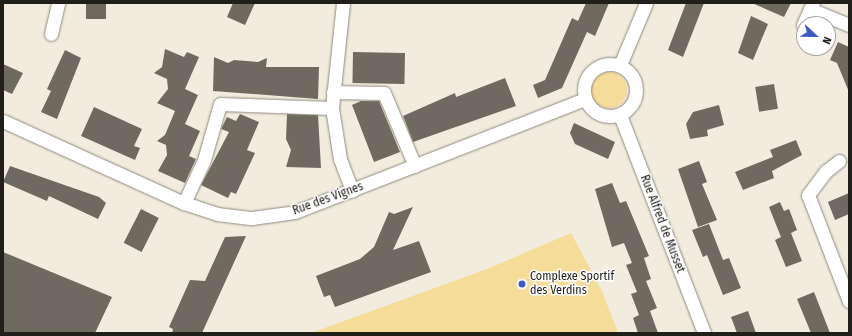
<!DOCTYPE html>
<style>
body{margin:0}
#map{position:relative;width:852px;height:336px;overflow:hidden;background:#f2ecdf;font-family:"Fira Sans Condensed",sans-serif}
div>[style]{position:absolute}
.green>*{inset:0;background:#f6dc99}
.round{border-radius:50%}
.building>*{inset:0;background:#6f6a5f;transform-origin:0 0}
.roads{filter:drop-shadow(0 0 1px #8f8a7e) drop-shadow(0 0 1px #8f8a7e)}
.minor>*{height:13px;margin:-6.5px;padding:0 6.5px;transform-origin:6.5px;border-radius:6.5px;background:#fff}
.minor>.ring{margin:-6.5px;padding:0;box-sizing:content-box;background:none;border:13px solid #fff;border-radius:50%}
.dots>*{width:11px;height:11px;translate:-50% -50%;box-sizing:border-box;border:2px solid #fff;border-radius:50%}
span{translate:-50% -50%;white-space:nowrap;text-align:center;line-height:1.15;-webkit-text-stroke:3px #fff;paint-order:stroke}
.street-label{font-size:12px;color:#201f1a}
.poi-label{font-size:12px;color:#201f1a}
.left{translate:0 -50%;text-align:left}
.frame{position:absolute;inset:0;border:4px solid #201f1a;pointer-events:none}
.north{position:absolute;left:796px;top:16px;width:40px;height:40px;box-sizing:border-box;background:#fff;border:1px solid #a6a5a3;border-radius:50%;rotate:112deg;font-size:11px;font-weight:700;line-height:16px;text-align:center;color:#201f1a}
.north::after{content:'';display:block;margin:auto;width:14px;height:18px;background:#3e58ca;clip-path:polygon(50% 0,100% 100%,50% 72%,0 100%)}
</style>
<div id="map">
<div class="green">
<i class="round" style="left:591px;top:72px;width:36px;height:36px"></i>
<i style="clip-path:polygon(571px 233px,602px 291px,618px 333px,311px 333px,487px 269px)"></i>
</div>
<div class="building">
<i style="left:86px;top:3px;width:20px;height:16px"></i>
<i style="clip-path:polygon(233px 3px,255px 3px,245px 25px,227px 17px)"></i>
<i style="clip-path:polygon(586px 3px,609px 3px,595px 36px,587px 32px,562px 88px,538px 98px,533px 85px,545px 80px,572px 18px,578px 21px)"></i>
<i style="clip-path:polygon(686px 3px,704px 3px,683px 57px,668px 50px)"></i>
<i style="clip-path:polygon(752px 3px,791px 3px,784px 17px)"></i>
<i style="clip-path:polygon(751px 16px,768px 24px,753px 60px,738px 53px)"></i>
<i style="clip-path:polygon(838px 42px,849px 47px,849px 92px,837px 63px,830px 60px)"></i>
<i style="clip-path:polygon(165px 49px,184px 57px,187px 52px,199px 57px,185px 89px,198px 95px,185px 124px,200px 131px,189px 156px,196px 159px,185px 183px,158px 171px,167px 155px,166px 145px,157px 141px,165px 135px,175px 111px,157px 103px,168px 89px,167px 79px,154px 73px,162px 67px)"></i>
<i style="clip-path:polygon(65px 50px,81px 58px,57px 119px,41px 112px,51px 91px,47px 89px)"></i>
<i style="left:353px;top:52px;width:52px;height:31px;rotate:1deg"></i>
<i style="clip-path:polygon(214px 57px,228px 63px,234px 60px,258px 62px,267px 58px,266px 67px,319px 67px,318px 99px,213px 91px)"></i>
<i style="clip-path:polygon(3px 64px,23px 73px,12px 94px,3px 90px)"></i>
<i style="clip-path:polygon(505px 78px,516px 106px,413px 142px,403px 116px,455px 93px,456px 97px)"></i>
<i style="left:774px;top:84px;width:25px;height:19px;rotate:81deg"></i>
<i style="clip-path:polygon(361px 101px,379px 101px,400px 152px,374px 162px,352px 105px)"></i>
<i style="clip-path:polygon(719px 105px,724px 125px,707px 130px,708px 136px,690px 139px,686px 124px,693px 112px)"></i>
<i style="clip-path:polygon(94px 107px,142px 129px,134px 146px,140px 148px,135px 160px,81px 136px)"></i>
<i style="clip-path:polygon(240px 114px,259px 122px,247px 150px,255px 153px,236px 194px,231px 192px,228px 198px,201px 185px,229px 132px,221px 129px,227px 117px,236px 121px)"></i>
<i style="clip-path:polygon(287px 114px,318px 115px,321px 168px,286px 167px,291px 150px,286px 139px)"></i>
<i style="clip-path:polygon(574px 123px,615px 142px,608px 159px,575px 144px,570px 133px)"></i>
<i style="clip-path:polygon(796px 140px,802px 155px,772px 171px,774px 178px,743px 190px,735px 172px,773px 157px,770px 150px)"></i>
<i style="clip-path:polygon(699px 161px,707px 182px,702px 184px,717px 220px,698px 227px,678px 169px)"></i>
<i style="clip-path:polygon(10px 166px,99px 197px,106px 203px,98px 219px,49px 196px,47px 201px,3px 182px)"></i>
<i style="clip-path:polygon(612px 183px,620px 203px,626px 201px,649px 256px,644px 258px,651px 279px,646px 281px,657px 308px,650px 311px,658px 333px,638px 333px,633px 318px,639px 315px,631px 294px,637px 292px,626px 265px,632px 263px,624px 243px,612px 247px,595px 189px)"></i>
<i style="clip-path:polygon(849px 193px,849px 214px,835px 220px,828px 202px)"></i>
<i style="clip-path:polygon(780px 202px,784px 211px,789px 209px,797px 230px,791px 233px,802px 261px,786px 267px,775px 240px,781px 237px,769px 207px)"></i>
<i style="clip-path:polygon(413px 207px,393px 250px,419px 241px,431px 272px,335px 307px,330px 295px,324px 297px,316px 276px,360px 259px,374px 247px,389px 212px,394px 214px)"></i>
<i style="left:141px;top:209px;width:20px;height:38px;rotate:27deg"></i>
<i style="clip-path:polygon(709px 224px,723px 260px,729px 258px,741px 288px,723px 295px,707px 255px,703px 257px,692px 230px)"></i>
<i style="clip-path:polygon(246px 236px,202px 333px,172px 333px,173px 329px,169px 327px,190px 280px,205px 281px,225px 237px)"></i>
<i style="clip-path:polygon(3px 252px,112px 297px,95px 333px,3px 333px)"></i>
<i style="clip-path:polygon(814px 292px,830px 333px,811px 333px,797px 299px)"></i>
<i style="clip-path:polygon(748px 311px,756px 333px,737px 333px,731px 317px)"></i>
</div>
<div class="roads">
<div class="minor">
<i style="left:343px;top:3px;width:106px;rotate:96deg"></i>
<i style="left:332px;top:108px;width:52px;rotate:81.1deg"></i>
<i style="left:340px;top:159px;width:34px;rotate:69deg"></i>
<i style="left:810px;top:9px;width:42px;rotate:22.3deg"></i>
<i style="left:803px;top:25px;width:24px;rotate:-66deg"></i>
<i style="left:51px;top:34px;width:32px;rotate:-77deg"></i>
<i class="ring" style="left:584px;top:64px;width:39px;height:39px"></i>
<i style="left:620px;top:65px;width:67px;rotate:-67.2deg"></i>
<i style="left:333px;top:92px;width:51px;rotate:1.1deg"></i>
<i style="left:384px;top:93px;width:79px;rotate:67deg"></i>
<i style="left:620px;top:115px;width:234px;rotate:68.9deg"></i>
<i style="left:3px;top:121px;width:199px;rotate:24.4deg"></i>
<i style="left:184px;top:203px;width:35px;rotate:18deg"></i>
<i style="left:217px;top:214px;width:35px;rotate:7deg"></i>
<i style="left:252px;top:218px;width:43px;rotate:-7.9deg"></i>
<i style="left:295px;top:212px;width:311px;rotate:-21.3deg"></i>
<i style="left:839px;top:161px;width:16px;rotate:142deg"></i>
<i style="left:826px;top:171px;width:30px;rotate:127deg"></i>
<i style="left:808px;top:195px;width:114px;rotate:68.9deg"></i>
<i style="left:184px;top:203px;width:47px;rotate:-65.1deg"></i>
<i style="left:204px;top:160px;width:58px;rotate:-74.1deg"></i>
<i style="left:220px;top:104px;width:112px;rotate:2deg"></i>
</div>
</div>
<div class="dots">
<i style="left:522px;top:284px;background:#3e58ca"></i>
</div>
<div class="street-label">
<span style="left:328px;top:199px;rotate:-20deg">Rue des Vignes</span>
<span style="left:662px;top:224px;rotate:69deg">Rue Alfred de Musset</span>
</div>
<div class="poi-label">
<span class="left" style="left:530px;top:284px">Complexe Sportif<br>des Verdins</span>
</div>
<div class="frame"></div>
<div class="north">N</div>
</div>
